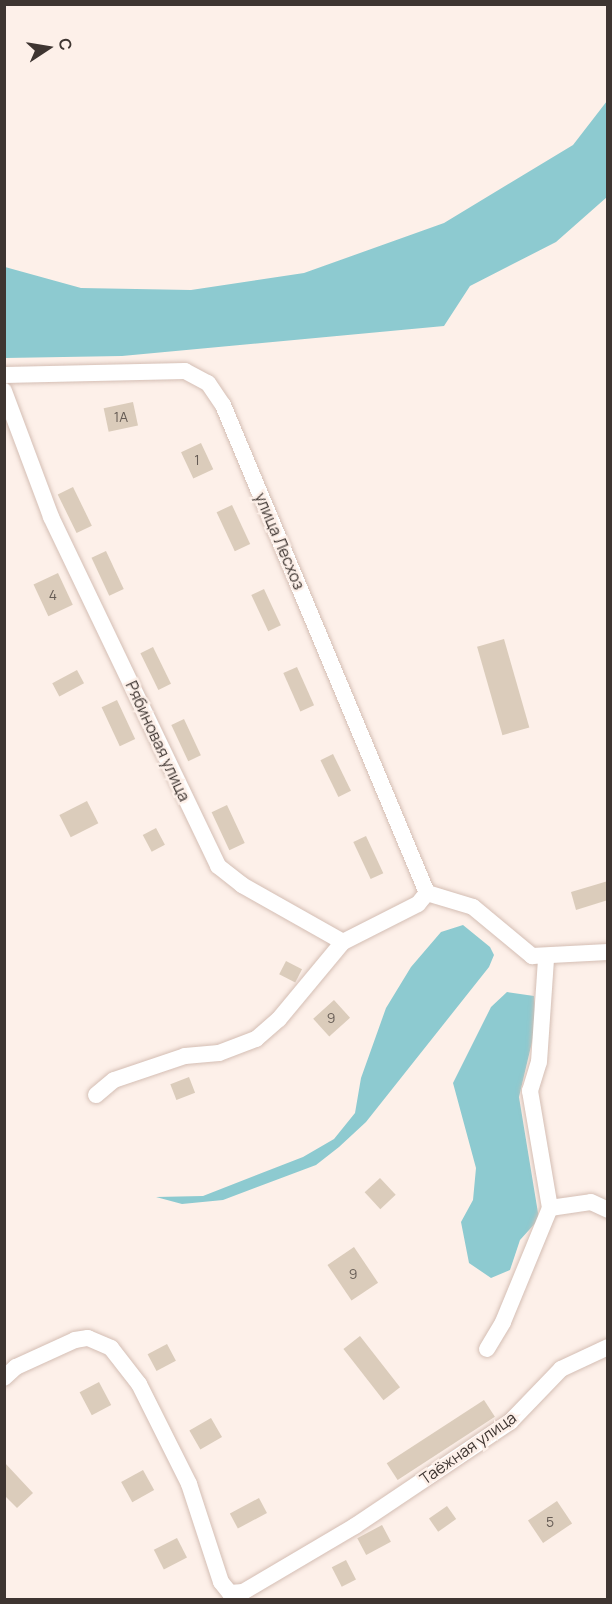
<!DOCTYPE html>
<meta charset="utf-8">
<style>
body{margin:0}
#map{position:relative;width:612px;height:1604px;overflow:hidden;background:#fdf0e9;font-family:Manrope,sans-serif}
div>[style]{position:absolute}
.water>*{inset:0;background:#8dcad0}
.building>*{inset:0;background:#dbccbb;transform-origin:0 0}
.roads{filter:drop-shadow(0 0 2px #d4beb4) drop-shadow(0 0 2px #d4beb4)}
.minor>*{height:16px;margin:-8px;padding:0 8px;transform-origin:8px;border-radius:8px;background:#fff}
span{translate:-50% -50%;white-space:nowrap;text-align:center;line-height:1.15;-webkit-text-stroke:5px #fdf0e9;paint-order:stroke}
.number-label{font-size:14px;color:#655b54}
.number-label span{-webkit-text-stroke-width:0}
.street-label{font-size:16px;color:#3e3531}
.frame{position:absolute;inset:0;border:6px solid #3e3531;pointer-events:none}
.north{position:absolute;left:18px;top:18px;width:60px;height:60px;-webkit-text-stroke:4px #fdf0e9;paint-order:stroke;rotate:78deg;font-size:16px;font-weight:700;line-height:24px;text-align:center;color:#3e3531}
.north::after{content:'';display:block;margin:auto;width:21px;height:27px;background:#3e3531;clip-path:polygon(50% 0,100% 100%,50% 72%,0 100%)}
</style>
<div id="map">
<div class="water">
<i style="clip-path:polygon(607px 101px,607px 197px,556px 242px,470px 286px,444px 326px,122px 356px,5px 358px,5px 267px,81px 288px,191px 290px,304px 273px,444px 223px,573px 145px)"></i>
<i style="clip-path:polygon(463px 925px,490px 947px,494px 955px,489px 967px,366px 1122px,339px 1147px,316px 1165px,223px 1200px,182px 1204px,156px 1197px,203px 1196px,303px 1157px,334px 1139px,355px 1113px,361px 1078px,386px 1008px,411px 967px,441px 932px)"></i>
<i style="clip-path:polygon(507px 992px,534px 996px,536px 1025px,519px 1097px,539px 1219px,520px 1240px,510px 1270px,491px 1278px,469px 1263px,461px 1222px,473px 1200px,476px 1168px,453px 1083px,491px 1007px)"></i>
</div>
<div class="building">
<i style="left:133px;top:402px;width:24px;height:30px;rotate:78deg"></i>
<i style="left:201px;top:443px;width:29px;height:22px;rotate:65deg"></i>
<i style="left:73px;top:487px;width:43px;height:17px;rotate:64deg"></i>
<i style="left:232px;top:505px;width:43px;height:17px;rotate:65deg"></i>
<i style="left:106px;top:551px;width:42px;height:16px;rotate:65deg"></i>
<i style="left:58px;top:573px;width:35px;height:27px;rotate:65deg"></i>
<i style="left:264px;top:589px;width:40px;height:14px;rotate:65deg"></i>
<i style="left:504px;top:639px;width:92px;height:28px;rotate:74deg"></i>
<i style="left:153px;top:647px;width:41px;height:14px;rotate:64deg"></i>
<i style="left:297px;top:667px;width:42px;height:15px;rotate:66deg"></i>
<i style="left:77px;top:670px;width:15px;height:28px;rotate:62deg"></i>
<i style="left:117px;top:700px;width:43px;height:17px;rotate:65deg"></i>
<i style="left:184px;top:719px;width:40px;height:14px;rotate:65deg"></i>
<i style="left:333px;top:754px;width:41px;height:14px;rotate:64deg"></i>
<i style="left:87px;top:801px;width:25px;height:31px;rotate:63deg"></i>
<i style="left:227px;top:805px;width:42px;height:17px;rotate:65deg"></i>
<i style="left:156px;top:828px;width:19px;height:15px;rotate:62deg"></i>
<i style="left:366px;top:836px;width:41px;height:14px;rotate:65deg"></i>
<i style="clip-path:polygon(608px 881px,608px 900px,576px 910px,571px 892px)"></i>
<i style="left:286px;top:961px;width:18px;height:15px;rotate:27deg"></i>
<i style="left:334px;top:1000px;width:24px;height:28px;rotate:48deg"></i>
<i style="left:189px;top:1077px;width:17px;height:20px;rotate:69deg"></i>
<i style="left:380px;top:1178px;width:23px;height:21px;rotate:47deg"></i>
<i style="left:354px;top:1247px;width:43px;height:32px;rotate:56deg"></i>
<i style="left:360px;top:1336px;width:65px;height:21px;rotate:52deg"></i>
<i style="left:167px;top:1344px;width:19px;height:22px;rotate:62deg"></i>
<i style="left:99px;top:1382px;width:26px;height:22px;rotate:62deg"></i>
<i style="left:484px;top:1400px;width:20px;height:116px;rotate:57deg"></i>
<i style="left:211px;top:1418px;width:22px;height:25px;rotate:60deg"></i>
<i style="clip-path:polygon(4px 1462px,33px 1493px,17px 1508px,4px 1495px)"></i>
<i style="left:143px;top:1470px;width:23px;height:25px;rotate:61deg"></i>
<i style="left:259px;top:1498px;width:17px;height:33px;rotate:62deg"></i>
<i style="left:557px;top:1501px;width:27px;height:35px;rotate:56deg"></i>
<i style="left:447px;top:1506px;width:16px;height:22px;rotate:55deg"></i>
<i style="left:382px;top:1525px;width:19px;height:28px;rotate:62deg"></i>
<i style="left:177px;top:1538px;width:22px;height:26px;rotate:63deg"></i>
<i style="left:346px;top:1560px;width:22px;height:16px;rotate:63deg"></i>
</div>
<div class="roads">
<div class="minor">
<i style="left:4px;top:375px;width:181px;rotate:-1.3deg"></i>
<i style="left:185px;top:371px;width:26px;rotate:28deg"></i>
<i style="left:208px;top:383px;width:27px;rotate:56deg"></i>
<i style="left:223px;top:405px;width:529px;rotate:67.31deg"></i>
<i style="left:4px;top:391px;width:134px;rotate:69.5deg"></i>
<i style="left:51px;top:517px;width:387px;rotate:64.4deg"></i>
<i style="left:218px;top:866px;width:31px;rotate:38deg"></i>
<i style="left:242px;top:885px;width:116px;rotate:29.4deg"></i>
<i style="left:343px;top:942px;width:84px;rotate:-26.9deg"></i>
<i style="left:418px;top:904px;width:14px;rotate:-51deg"></i>
<i style="left:427px;top:893px;width:48px;rotate:16.9deg"></i>
<i style="left:473px;top:907px;width:77px;rotate:39.7deg"></i>
<i style="left:532px;top:956px;width:76px;rotate:-3deg"></i>
<i style="left:96px;top:1095px;width:23px;rotate:-40deg"></i>
<i style="left:114px;top:1080px;width:75px;rotate:-18.7deg"></i>
<i style="left:185px;top:1056px;width:34px;rotate:-5deg"></i>
<i style="left:219px;top:1053px;width:40px;rotate:-21deg"></i>
<i style="left:256px;top:1039px;width:30px;rotate:-41deg"></i>
<i style="left:279px;top:1019px;width:100px;rotate:-50.3deg"></i>
<i style="left:550px;top:1208px;width:41px;rotate:-8.3deg"></i>
<i style="left:591px;top:1202px;width:19px;rotate:25deg"></i>
<i style="left:487px;top:1349px;width:31px;rotate:-59deg"></i>
<i style="left:503px;top:1322px;width:123px;rotate:-67.6deg"></i>
<i style="left:550px;top:1208px;width:119px;rotate:-99.7deg"></i>
<i style="left:530px;top:1091px;width:30px;rotate:-73deg"></i>
<i style="left:539px;top:1062px;width:104px;rotate:-86.1deg"></i>
<i style="left:4px;top:1378px;width:16px;rotate:-43deg"></i>
<i style="left:16px;top:1367px;width:65px;rotate:-24.6deg"></i>
<i style="left:75px;top:1340px;width:13px;rotate:-9deg"></i>
<i style="left:88px;top:1338px;width:25px;rotate:23deg"></i>
<i style="left:111px;top:1348px;width:46px;rotate:52.1deg"></i>
<i style="left:139px;top:1384px;width:112px;rotate:63.4deg"></i>
<i style="left:189px;top:1484px;width:103px;rotate:71.9deg"></i>
<i style="left:221px;top:1582px;width:14px;rotate:51deg"></i>
<i style="left:230px;top:1593px;width:13px;rotate:-4deg"></i>
<i style="left:243px;top:1592px;width:130px;rotate:-30.5deg"></i>
<i style="left:355px;top:1526px;width:187px;rotate:-33.9deg"></i>
<i style="left:510px;top:1422px;width:74px;rotate:-46.1deg"></i>
<i style="left:561px;top:1369px;width:52px;rotate:-25.1deg"></i>
</div>
</div>
<div class="number-label">
<span style="left:121px;top:417px">1А</span>
<span style="left:197px;top:460px">1</span>
<span style="left:53px;top:595px">4</span>
<span style="left:331px;top:1018px">9</span>
<span style="left:353px;top:1274px">9</span>
<span style="left:550px;top:1522px">5</span>
</div>
<div class="street-label">
<span style="left:280px;top:541px;rotate:67deg">улица Лесхоз</span>
<span style="left:158px;top:741px;rotate:65deg">Рябиновая улица</span>
<span style="left:468px;top:1448px;rotate:-35deg">Таёжная улица</span>
</div>
<div class="frame"></div>
<div class="north">С</div>
</div>
